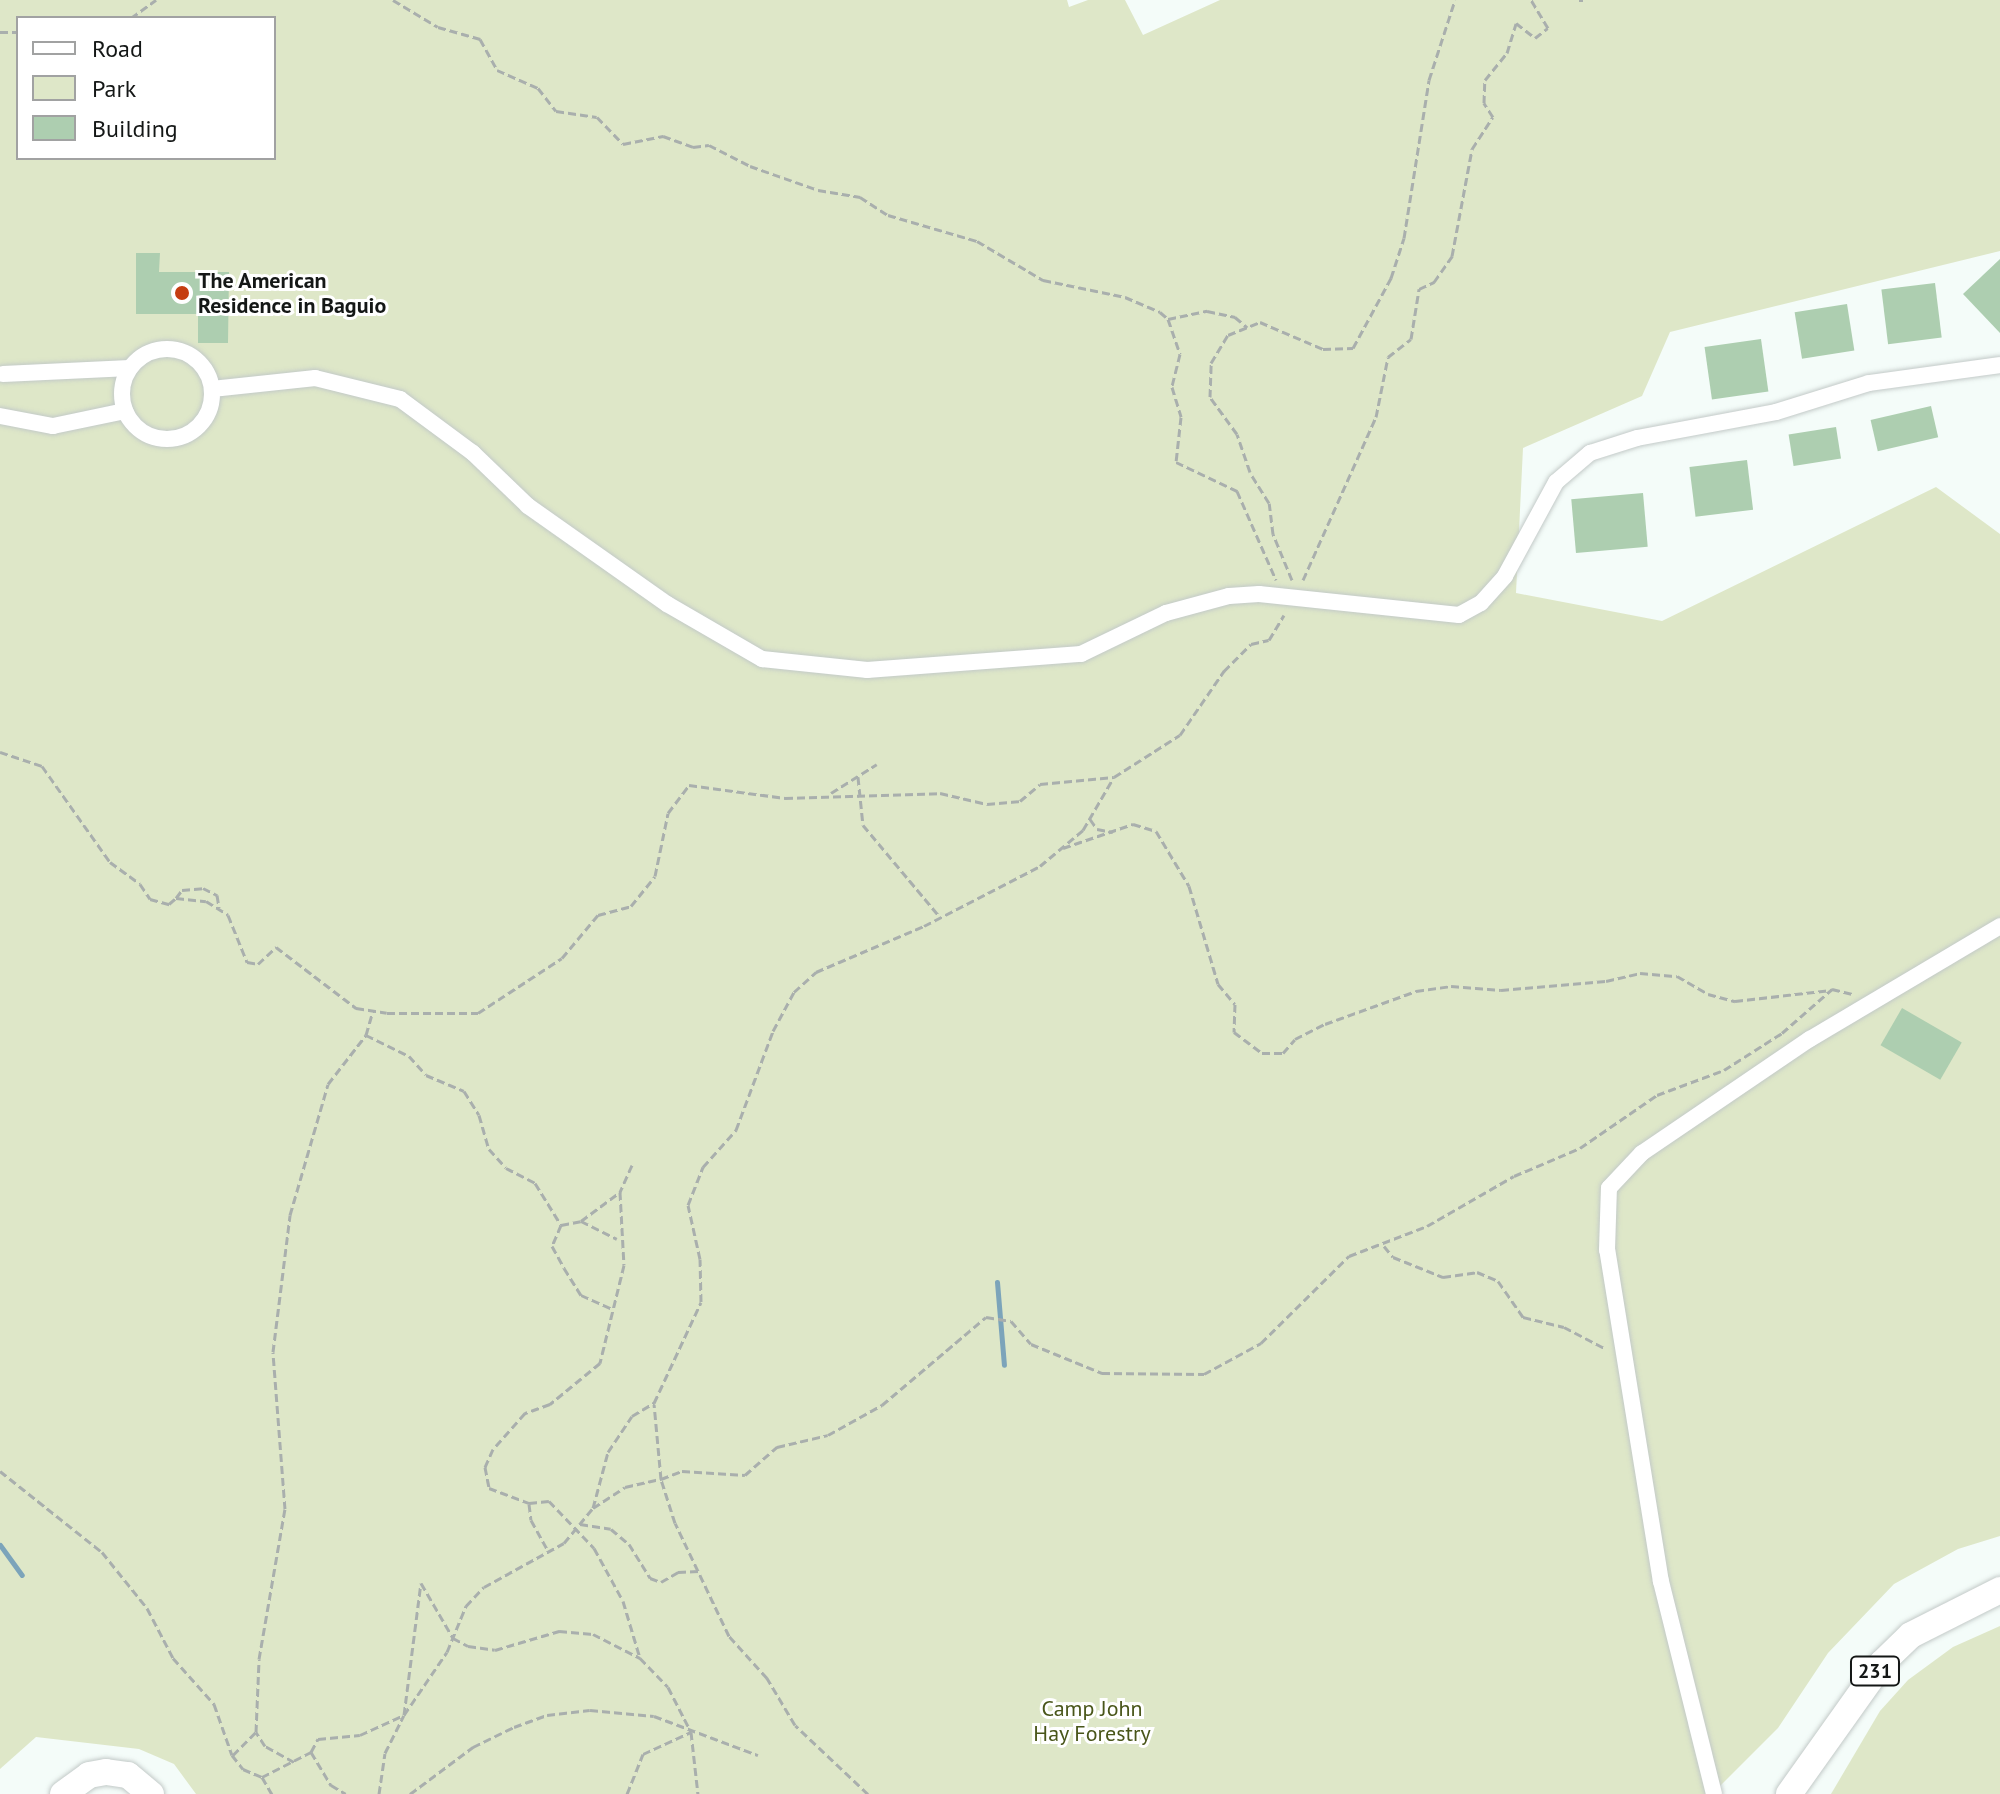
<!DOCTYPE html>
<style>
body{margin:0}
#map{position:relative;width:2000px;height:1794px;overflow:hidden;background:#f4fcf9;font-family:"PT Sans",sans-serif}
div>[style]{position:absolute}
.green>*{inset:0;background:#dee7c8}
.stream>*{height:5px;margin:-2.5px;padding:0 2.5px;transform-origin:2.5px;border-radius:2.5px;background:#7ca4ba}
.building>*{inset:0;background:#adceb0;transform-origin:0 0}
.path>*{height:3px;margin-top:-1.5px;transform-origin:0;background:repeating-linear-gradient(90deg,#a9afad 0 8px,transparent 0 12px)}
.roads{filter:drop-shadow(0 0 2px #c3cac8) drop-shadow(0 0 2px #c3cac8)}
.minor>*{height:16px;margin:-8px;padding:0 8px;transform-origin:8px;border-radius:8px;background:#fff}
.minor>.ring{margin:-8px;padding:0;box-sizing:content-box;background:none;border:16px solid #fff;border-radius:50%}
.primary>*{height:26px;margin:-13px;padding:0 13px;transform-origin:13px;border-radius:13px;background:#fff}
.dots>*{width:22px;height:22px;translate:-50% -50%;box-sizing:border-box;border:4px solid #fff;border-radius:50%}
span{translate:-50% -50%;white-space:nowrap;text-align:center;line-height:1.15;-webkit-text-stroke:6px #fff;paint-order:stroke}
.shield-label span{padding:2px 6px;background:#fff;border:2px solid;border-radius:6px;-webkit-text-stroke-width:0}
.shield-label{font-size:20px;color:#141716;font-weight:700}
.poi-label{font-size:22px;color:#141716;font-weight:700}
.left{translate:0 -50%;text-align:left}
.park-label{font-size:22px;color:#49561a}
.legend{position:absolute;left:16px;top:16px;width:260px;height:144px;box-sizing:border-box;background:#fff;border:2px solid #a1a2a2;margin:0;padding:10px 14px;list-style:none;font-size:24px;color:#141716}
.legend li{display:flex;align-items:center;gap:16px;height:40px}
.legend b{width:40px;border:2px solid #a1a2a2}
</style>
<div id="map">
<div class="green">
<i style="clip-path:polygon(evenodd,0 0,1067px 0,1069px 7px,1088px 0,1125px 0,1143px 35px,1220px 0,2000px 0,2000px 251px,1670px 332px,1642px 396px,1523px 448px,1516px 593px,1662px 621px,1936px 487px,2000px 534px,2000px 1536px,1958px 1549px,1894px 1584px,1828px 1653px,1778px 1728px,1712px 1794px,196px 1794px,174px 1764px,139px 1749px,36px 1737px,0 1769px,0 0,18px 18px,274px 18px,274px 158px,18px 158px,18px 18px)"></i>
<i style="clip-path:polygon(2000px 1626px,2000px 1794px,1831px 1794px,1880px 1711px,1908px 1680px,1953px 1647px)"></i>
</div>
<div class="stream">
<i style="left:997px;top:1282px;width:83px;rotate:85.2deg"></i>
<i style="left:0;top:1545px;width:37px;rotate:54deg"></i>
</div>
<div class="building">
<i style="clip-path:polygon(136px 253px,160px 253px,159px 272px,229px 272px,228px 343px,198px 343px,198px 314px,136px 314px)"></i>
<i style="clip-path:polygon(2000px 259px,2000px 333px,1963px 294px)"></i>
<i style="left:1935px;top:283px;width:55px;height:54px;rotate:83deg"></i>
<i style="left:1847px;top:304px;width:47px;height:53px;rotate:81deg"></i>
<i style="left:1761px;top:339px;width:53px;height:57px;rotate:82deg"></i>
<i style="left:1931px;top:406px;width:32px;height:62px;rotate:77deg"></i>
<i style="left:1836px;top:427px;width:32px;height:48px;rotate:81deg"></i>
<i style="left:1747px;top:460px;width:50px;height:58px;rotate:83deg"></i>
<i style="left:1643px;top:493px;width:54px;height:72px;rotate:85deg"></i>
<i style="left:1902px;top:1008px;width:69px;height:43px;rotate:30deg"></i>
</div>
<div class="path">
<i style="left:393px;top:0;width:52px;rotate:31deg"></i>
<i style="left:438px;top:27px;width:44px;rotate:15.9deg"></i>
<i style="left:480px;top:39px;width:35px;rotate:61deg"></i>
<i style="left:497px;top:70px;width:45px;rotate:23.7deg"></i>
<i style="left:538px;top:88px;width:29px;rotate:52deg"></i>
<i style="left:556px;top:111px;width:41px;rotate:8.3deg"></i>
<i style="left:597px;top:117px;width:37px;rotate:46deg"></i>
<i style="left:623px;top:144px;width:41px;rotate:-11.3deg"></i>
<i style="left:663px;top:136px;width:32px;rotate:20deg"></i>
<i style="left:693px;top:147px;width:16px;rotate:-7deg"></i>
<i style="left:709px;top:145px;width:46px;rotate:27.1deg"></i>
<i style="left:750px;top:166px;width:72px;rotate:19.4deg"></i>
<i style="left:818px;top:190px;width:43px;rotate:9.5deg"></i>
<i style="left:860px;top:197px;width:33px;rotate:33deg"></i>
<i style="left:888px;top:215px;width:93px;rotate:16.3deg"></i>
<i style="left:977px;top:241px;width:77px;rotate:30.6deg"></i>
<i style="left:1043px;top:280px;width:84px;rotate:11.7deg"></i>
<i style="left:1125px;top:297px;width:38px;rotate:23deg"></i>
<i style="left:1160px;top:312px;width:11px;rotate:41deg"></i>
<i style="left:1168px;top:319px;width:37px;rotate:71deg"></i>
<i style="left:1180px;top:354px;width:34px;rotate:104deg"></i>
<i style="left:1172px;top:387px;width:31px;rotate:73deg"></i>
<i style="left:1181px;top:417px;width:45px;rotate:96.3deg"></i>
<i style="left:1176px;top:462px;width:68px;rotate:25.4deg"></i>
<i style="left:1237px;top:491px;width:97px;rotate:66.3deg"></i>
<i style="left:1579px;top:0;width:4px"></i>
<i style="left:131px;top:18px;width:31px;rotate:-36deg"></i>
<i style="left:0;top:32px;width:18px"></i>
<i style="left:1168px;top:319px;width:40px;rotate:-12deg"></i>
<i style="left:1207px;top:311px;width:29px;rotate:12deg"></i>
<i style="left:1235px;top:317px;width:16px;rotate:40deg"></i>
<i style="left:1292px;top:580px;width:50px;rotate:-112.4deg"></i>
<i style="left:1273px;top:534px;width:31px;rotate:-97deg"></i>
<i style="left:1269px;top:503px;width:36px;rotate:-122deg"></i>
<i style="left:1250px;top:472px;width:40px;rotate:-108.9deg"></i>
<i style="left:1237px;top:434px;width:46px;rotate:-126.1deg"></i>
<i style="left:1210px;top:397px;width:34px;rotate:-88deg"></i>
<i style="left:1211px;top:363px;width:33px;rotate:-59deg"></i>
<i style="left:1228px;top:335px;width:35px;rotate:-22deg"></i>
<i style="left:1260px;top:322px;width:69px;rotate:23.2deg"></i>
<i style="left:1323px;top:349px;width:30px;rotate:-2deg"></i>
<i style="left:1353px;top:348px;width:80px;rotate:-61.5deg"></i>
<i style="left:1391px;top:278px;width:42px;rotate:-72deg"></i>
<i style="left:1404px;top:238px;width:160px;rotate:-81deg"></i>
<i style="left:1429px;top:80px;width:84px;rotate:-72deg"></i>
<i style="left:1303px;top:580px;width:179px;rotate:-65.9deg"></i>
<i style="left:1376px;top:417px;width:61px;rotate:-78.7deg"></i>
<i style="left:1388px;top:357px;width:29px;rotate:-38deg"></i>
<i style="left:1411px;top:339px;width:51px;rotate:-80.9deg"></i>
<i style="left:1419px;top:289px;width:17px;rotate:-25deg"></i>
<i style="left:1434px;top:282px;width:32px;rotate:-55deg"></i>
<i style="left:1452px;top:256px;width:109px;rotate:-79.4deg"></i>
<i style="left:1472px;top:149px;width:38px;rotate:-57deg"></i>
<i style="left:1493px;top:117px;width:17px;rotate:-123deg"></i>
<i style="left:1484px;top:103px;width:23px;rotate:-88deg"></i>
<i style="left:1485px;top:80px;width:35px;rotate:-51deg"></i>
<i style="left:1507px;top:53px;width:31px;rotate:-73deg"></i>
<i style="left:1516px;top:23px;width:24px;rotate:38deg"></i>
<i style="left:1535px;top:38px;width:16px;rotate:-38deg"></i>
<i style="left:1548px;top:28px;width:33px;rotate:-121deg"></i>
<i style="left:0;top:752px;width:44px;rotate:18.4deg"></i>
<i style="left:42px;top:766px;width:118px;rotate:54.7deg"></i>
<i style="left:110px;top:862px;width:37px;rotate:36deg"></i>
<i style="left:140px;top:884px;width:18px;rotate:56deg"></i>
<i style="left:150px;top:899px;width:20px;rotate:15deg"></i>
<i style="left:169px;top:904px;width:9px;rotate:-41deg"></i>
<i style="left:176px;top:898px;width:30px;rotate:6deg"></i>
<i style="left:206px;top:901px;width:26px;rotate:32deg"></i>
<i style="left:228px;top:915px;width:51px;rotate:68deg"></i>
<i style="left:247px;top:962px;width:11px;rotate:10deg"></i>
<i style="left:258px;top:964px;width:25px;rotate:-43deg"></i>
<i style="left:276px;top:947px;width:101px;rotate:37.3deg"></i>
<i style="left:356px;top:1008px;width:31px;rotate:9deg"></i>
<i style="left:387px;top:1013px;width:91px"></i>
<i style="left:478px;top:1013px;width:100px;rotate:-33.2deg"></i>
<i style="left:562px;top:958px;width:56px;rotate:-50.1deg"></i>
<i style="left:598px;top:915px;width:34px;rotate:-15deg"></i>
<i style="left:631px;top:906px;width:38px;rotate:-51deg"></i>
<i style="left:655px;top:876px;width:64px;rotate:-78.3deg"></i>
<i style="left:668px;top:813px;width:35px;rotate:-53deg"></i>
<i style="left:689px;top:785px;width:97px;rotate:7.7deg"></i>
<i style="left:785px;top:798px;width:155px;rotate:-1.8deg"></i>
<i style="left:940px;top:793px;width:48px;rotate:13.2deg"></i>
<i style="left:987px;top:804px;width:33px;rotate:-5deg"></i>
<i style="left:1020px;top:801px;width:26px;rotate:-40deg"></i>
<i style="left:1040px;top:784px;width:74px;rotate:-5.4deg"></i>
<i style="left:1114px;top:777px;width:78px;rotate:-32.5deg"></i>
<i style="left:1180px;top:735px;width:78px;rotate:-55.5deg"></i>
<i style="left:1224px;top:671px;width:38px;rotate:-45deg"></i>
<i style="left:1251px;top:644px;width:18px;rotate:-13deg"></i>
<i style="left:1269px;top:640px;width:29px;rotate:-59deg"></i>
<i style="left:858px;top:777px;width:48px;rotate:84.1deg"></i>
<i style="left:863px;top:825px;width:119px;rotate:50.1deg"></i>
<i style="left:831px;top:793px;width:54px;rotate:-32.2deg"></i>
<i style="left:1090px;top:819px;width:12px;rotate:55deg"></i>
<i style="left:1097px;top:829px;width:16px;rotate:11deg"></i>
<i style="left:1063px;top:848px;width:74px;rotate:-18.9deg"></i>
<i style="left:1133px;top:824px;width:24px;rotate:17deg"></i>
<i style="left:1156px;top:831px;width:64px;rotate:59deg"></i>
<i style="left:1189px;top:886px;width:102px;rotate:73.5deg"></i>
<i style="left:1218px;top:984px;width:26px;rotate:50deg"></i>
<i style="left:1235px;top:1004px;width:28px;rotate:92deg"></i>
<i style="left:1234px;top:1032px;width:35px;rotate:37deg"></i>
<i style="left:1262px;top:1053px;width:21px"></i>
<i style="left:1283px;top:1053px;width:18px;rotate:-49deg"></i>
<i style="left:1295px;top:1039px;width:34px;rotate:-27deg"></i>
<i style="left:1325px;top:1024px;width:97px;rotate:-19.9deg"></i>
<i style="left:1416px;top:991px;width:35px;rotate:-8deg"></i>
<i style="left:1451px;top:986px;width:50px;rotate:4.6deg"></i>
<i style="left:1501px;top:990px;width:105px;rotate:-4.9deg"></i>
<i style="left:1606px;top:981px;width:35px;rotate:-13deg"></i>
<i style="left:1640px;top:973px;width:37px;rotate:5deg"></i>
<i style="left:1677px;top:976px;width:36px;rotate:30deg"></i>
<i style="left:1708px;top:994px;width:28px;rotate:15deg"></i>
<i style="left:1735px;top:1001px;width:97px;rotate:-6.5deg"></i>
<i style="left:176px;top:898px;width:10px;rotate:-53deg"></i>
<i style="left:182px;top:890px;width:21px;rotate:-5deg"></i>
<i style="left:203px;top:888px;width:16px;rotate:27deg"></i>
<i style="left:217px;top:895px;width:13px;rotate:81deg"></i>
<i style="left:366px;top:1035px;width:48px;rotate:26deg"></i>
<i style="left:409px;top:1056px;width:25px;rotate:48deg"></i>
<i style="left:426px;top:1075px;width:41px;rotate:22.8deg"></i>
<i style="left:464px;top:1091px;width:28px;rotate:58deg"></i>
<i style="left:479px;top:1115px;width:35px;rotate:74deg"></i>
<i style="left:489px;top:1149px;width:25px;rotate:48deg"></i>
<i style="left:506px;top:1168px;width:33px;rotate:27deg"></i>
<i style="left:535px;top:1183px;width:49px;rotate:58.2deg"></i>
<i style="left:561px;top:1225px;width:20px;rotate:-11deg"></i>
<i style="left:581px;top:1221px;width:49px;rotate:-36.6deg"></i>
<i style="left:632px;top:1165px;width:30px;rotate:114deg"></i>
<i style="left:620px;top:1192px;width:73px;rotate:86.9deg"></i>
<i style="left:624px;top:1265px;width:101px;rotate:103.8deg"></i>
<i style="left:600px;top:1363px;width:65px;rotate:140.6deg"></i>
<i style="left:550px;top:1404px;width:27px;rotate:160deg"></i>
<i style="left:525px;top:1413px;width:48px;rotate:131.6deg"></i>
<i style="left:493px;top:1449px;width:20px;rotate:114deg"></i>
<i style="left:485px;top:1467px;width:21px;rotate:79deg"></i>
<i style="left:489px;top:1488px;width:43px;rotate:20.6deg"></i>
<i style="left:529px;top:1503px;width:20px;rotate:-6deg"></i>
<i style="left:549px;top:1501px;width:65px;rotate:46.2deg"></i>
<i style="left:594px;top:1548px;width:60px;rotate:61.3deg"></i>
<i style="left:623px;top:1601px;width:59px;rotate:73.4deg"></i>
<i style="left:581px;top:1221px;width:40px;rotate:26.6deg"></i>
<i style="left:561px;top:1225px;width:23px;rotate:113deg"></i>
<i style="left:552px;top:1246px;width:25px;rotate:61deg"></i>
<i style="left:564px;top:1268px;width:32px;rotate:58deg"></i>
<i style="left:581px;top:1295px;width:34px;rotate:24deg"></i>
<i style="left:1384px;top:1246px;width:14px;rotate:51deg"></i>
<i style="left:1393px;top:1257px;width:54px;rotate:21.8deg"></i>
<i style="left:1443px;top:1277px;width:34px;rotate:-8deg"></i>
<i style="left:1477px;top:1272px;width:23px;rotate:23deg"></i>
<i style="left:1498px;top:1281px;width:44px;rotate:55.2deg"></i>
<i style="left:1523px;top:1317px;width:42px;rotate:13.7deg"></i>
<i style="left:1564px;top:1327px;width:47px;rotate:27.6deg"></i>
<i style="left:0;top:1471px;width:130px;rotate:38.5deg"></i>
<i style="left:102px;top:1552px;width:72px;rotate:51.2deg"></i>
<i style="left:147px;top:1608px;width:56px;rotate:62.5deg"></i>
<i style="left:173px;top:1658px;width:62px;rotate:48.3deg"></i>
<i style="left:214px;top:1704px;width:54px;rotate:70.6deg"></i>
<i style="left:232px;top:1755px;width:18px;rotate:52deg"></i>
<i style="left:243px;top:1769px;width:21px;rotate:23deg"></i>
<i style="left:262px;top:1777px;width:20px;rotate:60deg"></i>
<i style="left:529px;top:1504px;width:16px;rotate:83deg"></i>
<i style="left:531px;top:1520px;width:37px;rotate:61deg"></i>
<i style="left:593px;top:1508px;width:58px;rotate:-75deg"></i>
<i style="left:608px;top:1452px;width:43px;rotate:-56.3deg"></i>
<i style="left:632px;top:1416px;width:26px;rotate:-31deg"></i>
<i style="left:654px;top:1403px;width:111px;rotate:-65deg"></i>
<i style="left:701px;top:1302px;width:43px;rotate:-91.3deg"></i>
<i style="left:700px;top:1259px;width:55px;rotate:-102.5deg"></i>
<i style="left:688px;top:1205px;width:41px;rotate:-68.5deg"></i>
<i style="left:703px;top:1167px;width:50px;rotate:-48.3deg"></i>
<i style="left:736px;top:1130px;width:106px;rotate:-69.5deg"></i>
<i style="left:773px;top:1031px;width:44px;rotate:-61.7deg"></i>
<i style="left:794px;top:992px;width:30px;rotate:-42deg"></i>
<i style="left:816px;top:972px;width:117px;rotate:-23.1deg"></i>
<i style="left:924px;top:926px;width:131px;rotate:-27.3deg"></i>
<i style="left:1040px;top:866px;width:56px;rotate:-39.9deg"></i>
<i style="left:1083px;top:830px;width:61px;rotate:-59.7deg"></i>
<i style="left:580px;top:1524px;width:31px;rotate:9deg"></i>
<i style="left:611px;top:1529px;width:23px;rotate:40deg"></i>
<i style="left:629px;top:1544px;width:40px;rotate:58deg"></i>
<i style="left:650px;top:1578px;width:12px;rotate:20deg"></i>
<i style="left:661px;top:1582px;width:20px;rotate:-30deg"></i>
<i style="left:678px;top:1572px;width:21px;rotate:-3deg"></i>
<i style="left:421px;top:1583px;width:64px;rotate:59.8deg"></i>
<i style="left:453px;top:1638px;width:17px;rotate:28deg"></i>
<i style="left:468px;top:1646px;width:27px;rotate:8deg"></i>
<i style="left:495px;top:1650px;width:67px;rotate:-16.5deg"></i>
<i style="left:559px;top:1631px;width:34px;rotate:5deg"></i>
<i style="left:593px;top:1634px;width:53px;rotate:27.1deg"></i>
<i style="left:640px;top:1658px;width:40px;rotate:46deg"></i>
<i style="left:668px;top:1687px;width:51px;rotate:62.9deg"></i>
<i style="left:691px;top:1732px;width:62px;rotate:83.6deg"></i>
<i style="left:311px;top:1752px;width:39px;rotate:59deg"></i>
<i style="left:331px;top:1785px;width:17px;rotate:31deg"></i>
<i style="left:233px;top:1755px;width:33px;rotate:-45deg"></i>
<i style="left:294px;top:1762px;width:33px;rotate:-151deg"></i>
<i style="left:265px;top:1746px;width:17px;rotate:-123deg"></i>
<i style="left:256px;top:1732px;width:73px;rotate:-87.6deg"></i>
<i style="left:259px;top:1659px;width:152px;rotate:-80.2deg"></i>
<i style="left:285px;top:1509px;width:157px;rotate:-94.4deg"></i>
<i style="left:273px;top:1352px;width:138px;rotate:-82.9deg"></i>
<i style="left:290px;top:1215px;width:136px;rotate:-73.8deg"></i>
<i style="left:328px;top:1084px;width:62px;rotate:-52.2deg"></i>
<i style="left:366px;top:1035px;width:25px;rotate:-74deg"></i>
<i style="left:262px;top:1777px;width:55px;rotate:-27deg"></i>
<i style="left:311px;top:1752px;width:15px;rotate:-62deg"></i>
<i style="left:318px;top:1739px;width:42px;rotate:-5.4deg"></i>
<i style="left:360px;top:1735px;width:48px;rotate:-24.4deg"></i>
<i style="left:404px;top:1715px;width:76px;rotate:-55.7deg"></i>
<i style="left:447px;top:1652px;width:50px;rotate:-67.6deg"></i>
<i style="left:466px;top:1606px;width:26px;rotate:-47deg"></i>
<i style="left:484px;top:1587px;width:91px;rotate:-28.8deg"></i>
<i style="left:564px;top:1543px;width:45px;rotate:-50.4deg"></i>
<i style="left:593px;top:1508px;width:38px;rotate:-33deg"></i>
<i style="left:625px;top:1487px;width:37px;rotate:-13deg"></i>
<i style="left:661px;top:1479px;width:75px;rotate:-95.3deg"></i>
<i style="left:379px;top:1794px;width:41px;rotate:-81.7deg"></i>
<i style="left:385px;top:1753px;width:42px;rotate:-63.4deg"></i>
<i style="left:404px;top:1715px;width:133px;rotate:-82.7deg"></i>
<i style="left:410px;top:1794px;width:79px;rotate:-36.7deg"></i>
<i style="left:473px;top:1747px;width:46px;rotate:-26deg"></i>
<i style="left:514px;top:1727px;width:35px;rotate:-20deg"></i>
<i style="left:547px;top:1715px;width:43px;rotate:-6.6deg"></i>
<i style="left:590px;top:1710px;width:64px;rotate:5.4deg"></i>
<i style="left:654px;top:1716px;width:111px;rotate:20.6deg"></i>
<i style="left:627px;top:1794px;width:43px;rotate:-68.2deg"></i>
<i style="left:643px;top:1754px;width:53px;rotate:-24.6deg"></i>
<i style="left:868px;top:1794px;width:100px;rotate:-136.6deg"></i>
<i style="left:795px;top:1725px;width:55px;rotate:-120.8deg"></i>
<i style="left:767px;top:1678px;width:57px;rotate:-132.1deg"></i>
<i style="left:729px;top:1636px;width:125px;rotate:-115.5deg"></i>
<i style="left:675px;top:1523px;width:46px;rotate:-107.7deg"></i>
<i style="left:661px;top:1479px;width:22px;rotate:-21deg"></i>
<i style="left:682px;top:1471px;width:63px;rotate:3.6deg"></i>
<i style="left:745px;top:1475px;width:43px;rotate:-41.2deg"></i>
<i style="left:777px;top:1447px;width:52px;rotate:-13.2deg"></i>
<i style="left:828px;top:1435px;width:62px;rotate:-29.1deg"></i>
<i style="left:882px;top:1405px;width:136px;rotate:-40.2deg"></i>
<i style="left:986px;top:1317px;width:25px;rotate:9deg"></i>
<i style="left:1011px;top:1321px;width:30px;rotate:49deg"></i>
<i style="left:1031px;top:1344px;width:77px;rotate:22.2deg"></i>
<i style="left:1102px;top:1373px;width:102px;rotate:0.6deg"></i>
<i style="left:1204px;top:1374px;width:65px;rotate:-28.5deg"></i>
<i style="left:1261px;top:1343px;width:124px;rotate:-44.7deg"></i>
<i style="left:1349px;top:1256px;width:84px;rotate:-21deg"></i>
<i style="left:1427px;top:1226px;width:100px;rotate:-29.9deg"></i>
<i style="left:1514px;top:1176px;width:72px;rotate:-23deg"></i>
<i style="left:1580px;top:1148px;width:93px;rotate:-34.5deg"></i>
<i style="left:1657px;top:1095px;width:72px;rotate:-20.5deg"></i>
<i style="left:1724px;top:1070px;width:69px;rotate:-32.5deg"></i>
<i style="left:1782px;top:1033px;width:67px;rotate:-41.3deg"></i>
<i style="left:1832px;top:989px;width:21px;rotate:14deg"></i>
</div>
<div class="roads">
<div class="minor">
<i class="ring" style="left:122px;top:349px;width:74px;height:74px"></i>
<i style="left:3px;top:374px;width:127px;rotate:-2.7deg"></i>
<i style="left:212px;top:389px;width:104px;rotate:-6.1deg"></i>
<i style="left:315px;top:378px;width:88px;rotate:13.9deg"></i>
<i style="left:400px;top:399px;width:91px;rotate:36.5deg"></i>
<i style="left:473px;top:453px;width:76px;rotate:43.9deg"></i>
<i style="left:528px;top:506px;width:170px;rotate:35.2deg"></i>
<i style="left:667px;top:604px;width:110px;rotate:30.1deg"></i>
<i style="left:762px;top:659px;width:106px;rotate:6deg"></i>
<i style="left:867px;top:670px;width:215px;rotate:-4.3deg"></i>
<i style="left:1081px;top:654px;width:94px;rotate:-25.8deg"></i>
<i style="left:1166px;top:613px;width:65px;rotate:-15.1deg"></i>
<i style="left:1229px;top:596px;width:30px;rotate:-4deg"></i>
<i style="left:1259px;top:594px;width:201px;rotate:6deg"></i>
<i style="left:1459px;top:615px;width:25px;rotate:-29deg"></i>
<i style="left:1481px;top:603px;width:36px;rotate:-48deg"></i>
<i style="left:1505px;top:576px;width:107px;rotate:-61.5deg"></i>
<i style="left:1556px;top:482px;width:45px;rotate:-40.5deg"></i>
<i style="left:1590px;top:453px;width:49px;rotate:-17.7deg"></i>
<i style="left:1637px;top:438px;width:141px;rotate:-10.6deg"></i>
<i style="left:1776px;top:412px;width:97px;rotate:-17.3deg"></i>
<i style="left:1869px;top:383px;width:132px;rotate:-7.8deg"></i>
<i style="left:0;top:416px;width:54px;rotate:10.7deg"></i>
<i style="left:53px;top:426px;width:74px;rotate:-11.8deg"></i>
<i style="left:1714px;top:1794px;width:219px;rotate:-104deg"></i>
<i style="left:1661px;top:1582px;width:336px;rotate:-99.2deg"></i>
<i style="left:1607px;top:1250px;width:62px;rotate:-88.2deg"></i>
<i style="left:1609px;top:1188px;width:48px;rotate:-46.7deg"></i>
<i style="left:1642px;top:1153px;width:203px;rotate:-34.2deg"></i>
<i style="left:1810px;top:1039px;width:221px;rotate:-30.7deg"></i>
</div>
<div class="primary">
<i style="left:63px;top:1794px;width:32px;rotate:-36deg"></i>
<i style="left:89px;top:1775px;width:17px;rotate:-10deg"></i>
<i style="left:106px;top:1772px;width:22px;rotate:8deg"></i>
<i style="left:128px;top:1775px;width:30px;rotate:40deg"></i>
<i style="left:1789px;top:1794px;width:161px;rotate:-54.6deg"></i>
<i style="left:1882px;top:1663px;width:40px;rotate:-44deg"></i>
<i style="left:1911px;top:1635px;width:100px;rotate:-26.8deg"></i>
</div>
</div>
<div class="dots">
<i style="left:182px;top:293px;background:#c53d10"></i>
</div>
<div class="shield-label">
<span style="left:1875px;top:1671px">231</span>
</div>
<div class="poi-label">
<span class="left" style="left:198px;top:293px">The American<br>Residence in Baguio</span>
</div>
<div class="park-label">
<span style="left:1092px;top:1721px">Camp John<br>Hay Forestry</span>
</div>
<ul class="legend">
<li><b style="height:10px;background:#fff"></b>Road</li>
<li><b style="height:22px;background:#dee7c8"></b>Park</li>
<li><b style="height:22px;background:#adceb0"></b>Building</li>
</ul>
</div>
